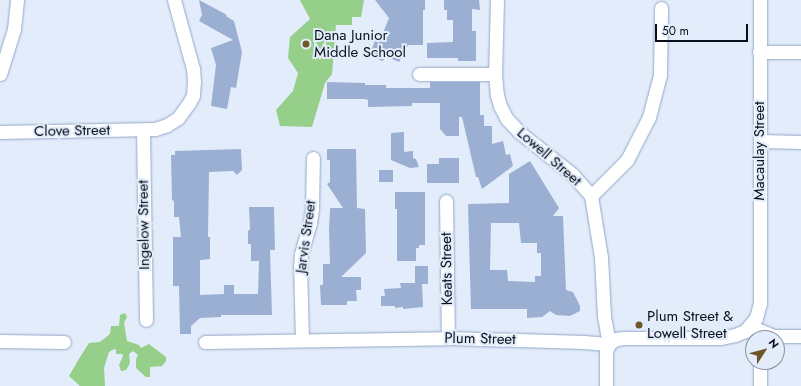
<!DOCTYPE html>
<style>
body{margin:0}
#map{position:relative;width:801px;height:386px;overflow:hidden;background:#e3ecfa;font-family:Jost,sans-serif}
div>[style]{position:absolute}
.green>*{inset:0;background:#95cf89}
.building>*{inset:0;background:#9aafd2;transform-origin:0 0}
.roads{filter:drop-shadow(0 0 1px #92a7c9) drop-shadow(0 0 1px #92a7c9)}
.minor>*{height:13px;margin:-6.5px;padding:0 6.5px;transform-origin:6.5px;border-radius:6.5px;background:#fff}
.dots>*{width:11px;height:11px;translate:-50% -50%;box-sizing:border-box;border:2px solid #e3ecfa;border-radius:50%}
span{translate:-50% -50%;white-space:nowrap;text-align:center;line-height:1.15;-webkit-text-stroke:4px #e3ecfa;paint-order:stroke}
.poi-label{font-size:15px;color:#09101c}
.left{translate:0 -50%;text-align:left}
.street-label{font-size:15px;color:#09101c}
.north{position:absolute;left:745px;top:330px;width:40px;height:40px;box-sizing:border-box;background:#e3ecfa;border:1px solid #8c94a1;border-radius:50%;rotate:54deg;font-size:11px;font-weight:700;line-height:16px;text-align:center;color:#09101c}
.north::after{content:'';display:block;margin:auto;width:14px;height:18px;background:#6f5527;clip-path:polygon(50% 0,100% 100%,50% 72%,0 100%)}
.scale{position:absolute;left:655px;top:24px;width:93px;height:18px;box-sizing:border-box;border:2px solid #09101c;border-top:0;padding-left:5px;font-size:12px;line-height:14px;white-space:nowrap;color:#09101c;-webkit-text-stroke:3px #e3ecfa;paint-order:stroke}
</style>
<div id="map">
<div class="green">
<i style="clip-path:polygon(300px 0,364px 0,361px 17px,352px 17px,352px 25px,336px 25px,332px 74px,325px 83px,312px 127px,280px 126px,276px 110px,293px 91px,298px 73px,288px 58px,290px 37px,310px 19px)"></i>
<i style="clip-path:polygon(125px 313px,127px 317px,124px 323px,127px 341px,139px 345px,141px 348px,149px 344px,166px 357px,166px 361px,162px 366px,150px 367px,150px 377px,146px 377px,136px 368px,136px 359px,138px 355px,133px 351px,129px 354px,130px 363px,126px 370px,121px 371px,119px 365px,123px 356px,122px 354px,116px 354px,116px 349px,112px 350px,109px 352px,104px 368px,105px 386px,80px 386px,69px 376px,80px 357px,89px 343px,100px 342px,110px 334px,111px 326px,119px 326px,120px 315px)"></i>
</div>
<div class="building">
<i style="clip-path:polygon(199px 0,227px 15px,226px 16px,234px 21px,242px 52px,236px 88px,231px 87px,227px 109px,211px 106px,216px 65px,211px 48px,233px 40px,199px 21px,202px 15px)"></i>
<i style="clip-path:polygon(375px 0,425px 0,425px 10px,423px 10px,423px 45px,408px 45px,399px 62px,385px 56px,383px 61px,369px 56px,375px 41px,379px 43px,389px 18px)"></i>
<i style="clip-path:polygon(444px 0,479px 0,480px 10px,472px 9px,472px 31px,476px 31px,476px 61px,458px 61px,458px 58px,427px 58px,427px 43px,453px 42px,453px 20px,447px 20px,447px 10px,444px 10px)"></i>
<i style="clip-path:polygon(327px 82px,365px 83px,365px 85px,386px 85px,386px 88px,430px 88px,430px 82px,480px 82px,480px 115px,484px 115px,484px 126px,492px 126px,492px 144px,503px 141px,506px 155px,510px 154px,513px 166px,482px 189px,478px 177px,476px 177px,462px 117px,459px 117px,459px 136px,446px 136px,440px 129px,440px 103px,412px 103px,412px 106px,368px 107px,368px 100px,365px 99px,327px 99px)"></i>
<i style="clip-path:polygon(404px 132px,404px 152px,413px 151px,413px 158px,416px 159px,419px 167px,410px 168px,391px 160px,391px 133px)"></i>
<i style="clip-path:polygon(241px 149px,242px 170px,237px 175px,233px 171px,209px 172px,208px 237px,210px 237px,210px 259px,200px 260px,200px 295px,224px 294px,224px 285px,234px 285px,234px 294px,258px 294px,259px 261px,251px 261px,251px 244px,248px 244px,248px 231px,250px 229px,249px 207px,274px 207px,275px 250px,270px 250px,272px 315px,221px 315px,221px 317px,200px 318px,191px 326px,191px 334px,180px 334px,179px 286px,173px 286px,173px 237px,181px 237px,179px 217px,174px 217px,174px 201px,172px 200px,171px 155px,175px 155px,175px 151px)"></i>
<i style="clip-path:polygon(327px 149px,356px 149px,357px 208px,365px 209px,366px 253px,341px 277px,361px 277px,361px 290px,356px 290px,357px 301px,347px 301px,347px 305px,321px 305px,320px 285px,323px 285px,323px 264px,330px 264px,329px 230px,330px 208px,343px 208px,327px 184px,330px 182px,330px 160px,327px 160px)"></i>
<i style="clip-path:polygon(439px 158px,459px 158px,459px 183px,427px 183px,427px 164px,439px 164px)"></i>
<i style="clip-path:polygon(evenodd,530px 161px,559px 208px,553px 216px,563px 216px,566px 290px,573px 292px,580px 306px,580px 311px,570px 316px,556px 315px,550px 311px,542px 317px,527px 318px,527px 309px,471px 309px,468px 205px,469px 204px,509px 203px,509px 174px,530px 161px,491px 223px,519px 223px,521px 243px,537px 243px,537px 253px,541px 253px,541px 276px,535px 276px,535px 282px,508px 281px,507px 270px,490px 270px,491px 223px)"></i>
<i style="left:379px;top:170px;width:14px;height:12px"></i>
<i style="clip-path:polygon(395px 192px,425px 192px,425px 245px,419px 245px,419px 248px,416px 248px,416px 261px,397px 261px,397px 209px,395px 209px)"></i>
<i style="clip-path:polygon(415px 266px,428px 266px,428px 284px,422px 284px,423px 307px,403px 309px,403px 307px,395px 308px,395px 306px,381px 306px,381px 296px,385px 296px,384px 289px,401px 288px,400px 283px,415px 283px)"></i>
</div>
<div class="roads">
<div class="minor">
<i style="left:497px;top:0;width:74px;rotate:91.5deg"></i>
<i style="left:495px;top:74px;width:21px;rotate:85deg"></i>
<i style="left:497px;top:95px;width:11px;rotate:75deg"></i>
<i style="left:500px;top:106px;width:15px;rotate:62deg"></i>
<i style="left:507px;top:119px;width:18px;rotate:47deg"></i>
<i style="left:519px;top:132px;width:69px;rotate:38.5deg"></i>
<i style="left:573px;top:175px;width:28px;rotate:49deg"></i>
<i style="left:591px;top:196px;width:62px;rotate:80.7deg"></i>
<i style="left:601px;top:257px;width:59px;rotate:87.1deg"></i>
<i style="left:604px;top:316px;width:28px;rotate:80deg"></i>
<i style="left:609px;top:344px;width:9px;rotate:111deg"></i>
<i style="left:606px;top:352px;width:34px;rotate:90deg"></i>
<i style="left:759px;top:52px;width:42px"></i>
<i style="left:0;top:74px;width:47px;rotate:-72.7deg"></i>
<i style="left:14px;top:29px;width:29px;rotate:-84deg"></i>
<i style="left:419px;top:74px;width:76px"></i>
<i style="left:143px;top:130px;width:190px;rotate:89.1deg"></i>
<i style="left:0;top:132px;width:155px;rotate:-1.1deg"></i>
<i style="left:155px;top:129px;width:13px;rotate:-18deg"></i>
<i style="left:167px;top:125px;width:13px;rotate:-32deg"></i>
<i style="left:178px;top:118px;width:19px;rotate:-54deg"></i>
<i style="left:189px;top:103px;width:9px;rotate:-63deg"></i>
<i style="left:193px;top:95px;width:13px;rotate:-86deg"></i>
<i style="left:194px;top:82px;width:13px;rotate:-94deg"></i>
<i style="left:193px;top:69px;width:72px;rotate:-105.4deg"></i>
<i style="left:760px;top:141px;width:41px;rotate:1.4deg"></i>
<i style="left:591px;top:196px;width:51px;rotate:-45deg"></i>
<i style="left:627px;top:160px;width:48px;rotate:-62.9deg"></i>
<i style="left:649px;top:117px;width:43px;rotate:-75.3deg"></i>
<i style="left:660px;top:75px;width:67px;rotate:-89.1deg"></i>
<i style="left:446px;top:201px;width:137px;rotate:89.2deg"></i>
<i style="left:750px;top:326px;width:26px;rotate:23deg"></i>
<i style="left:774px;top:336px;width:27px"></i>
<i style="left:302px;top:340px;width:74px;rotate:-91.5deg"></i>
<i style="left:300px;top:266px;width:12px;rotate:-85deg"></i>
<i style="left:301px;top:254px;width:32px;rotate:-74deg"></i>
<i style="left:310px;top:223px;width:15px;rotate:-82deg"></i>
<i style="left:312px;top:208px;width:50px;rotate:-88.9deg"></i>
<i style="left:0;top:341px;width:64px;rotate:0.9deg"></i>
<i style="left:205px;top:342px;width:243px;rotate:-0.9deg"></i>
<i style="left:448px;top:338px;width:136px;rotate:1.7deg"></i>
<i style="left:584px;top:342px;width:25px;rotate:5deg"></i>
<i style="left:609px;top:344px;width:9px;rotate:-36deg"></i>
<i style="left:616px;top:339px;width:8px;rotate:-7deg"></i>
<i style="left:624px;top:338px;width:97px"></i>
<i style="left:721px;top:338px;width:14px;rotate:-12deg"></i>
<i style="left:735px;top:335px;width:11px;rotate:-22deg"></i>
<i style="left:745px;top:331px;width:17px;rotate:-50deg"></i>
<i style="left:756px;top:318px;width:16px;rotate:-75deg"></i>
<i style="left:760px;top:303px;width:303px;rotate:-90deg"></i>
<i style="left:760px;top:362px;width:24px;rotate:90deg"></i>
</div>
</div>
<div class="dots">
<i style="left:306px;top:44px;background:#6f5527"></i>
<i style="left:639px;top:325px;background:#6f5527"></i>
</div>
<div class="poi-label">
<span class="left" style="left:314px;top:44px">Dana Junior<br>Middle School</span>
<span class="left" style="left:647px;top:325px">Plum Street &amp;<br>Lowell Street</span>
</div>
<div class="street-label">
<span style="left:72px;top:131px;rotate:-1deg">Clove Street</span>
<span style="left:760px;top:151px;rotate:-90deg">Macaulay Street</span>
<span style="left:549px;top:157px;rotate:41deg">Lowell Street</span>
<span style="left:144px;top:225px;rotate:-91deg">Ingelow Street</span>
<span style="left:306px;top:237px;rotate:-82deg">Jarvis Street</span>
<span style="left:447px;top:269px;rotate:-91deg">Keats Street</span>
<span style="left:480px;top:339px;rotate:1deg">Plum Street</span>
</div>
<div class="north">N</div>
<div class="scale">50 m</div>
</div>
